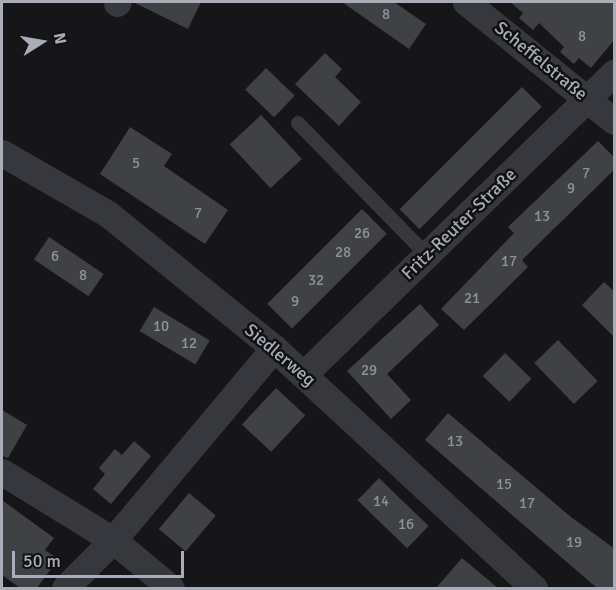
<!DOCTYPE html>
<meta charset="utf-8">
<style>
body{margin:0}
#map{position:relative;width:616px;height:590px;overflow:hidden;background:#161618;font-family:Signika,sans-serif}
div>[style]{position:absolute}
.building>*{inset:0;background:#404145;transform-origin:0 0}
.service>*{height:14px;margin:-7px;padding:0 7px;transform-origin:7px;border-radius:7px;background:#37383d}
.minor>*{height:27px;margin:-13.5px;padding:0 13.5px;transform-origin:13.5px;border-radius:13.5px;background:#37383d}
span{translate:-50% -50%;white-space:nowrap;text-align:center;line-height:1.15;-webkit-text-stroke:5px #111113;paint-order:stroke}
.number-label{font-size:15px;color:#8e929b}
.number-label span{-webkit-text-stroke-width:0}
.street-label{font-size:18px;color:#a8adb8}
.frame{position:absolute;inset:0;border:3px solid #a8adb8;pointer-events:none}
.north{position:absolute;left:12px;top:12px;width:60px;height:60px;-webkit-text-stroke:4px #111113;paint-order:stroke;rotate:79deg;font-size:16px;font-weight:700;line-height:24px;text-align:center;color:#a8adb8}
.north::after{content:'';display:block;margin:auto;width:21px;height:27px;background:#a8adb8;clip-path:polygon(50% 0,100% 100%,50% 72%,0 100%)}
.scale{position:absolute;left:12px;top:551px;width:172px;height:27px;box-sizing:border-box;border:3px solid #a8adb8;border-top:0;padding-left:8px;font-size:18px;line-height:21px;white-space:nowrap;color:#a8adb8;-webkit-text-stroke:4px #111113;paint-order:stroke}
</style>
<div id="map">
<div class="building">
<i style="clip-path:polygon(133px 2px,201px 2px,188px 29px)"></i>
<i style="clip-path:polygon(342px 2px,394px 2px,426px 24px,409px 49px)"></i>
<i style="clip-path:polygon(510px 2px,615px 2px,615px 39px,591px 68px,579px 58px,574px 64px,560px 52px,564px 47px,539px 23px,533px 30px,519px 18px,523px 13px)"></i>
<i style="clip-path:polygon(325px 53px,342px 69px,335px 77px,361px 102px,339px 126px,295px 84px)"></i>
<i style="left:266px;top:68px;width:40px;height:30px;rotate:44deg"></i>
<i style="left:522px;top:87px;width:28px;height:173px;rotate:45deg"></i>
<i style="left:261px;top:115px;width:60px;height:43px;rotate:47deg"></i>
<i style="clip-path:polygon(130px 127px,172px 154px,164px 166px,228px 210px,205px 244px,100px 174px)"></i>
<i style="clip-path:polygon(598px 141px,615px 158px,615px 169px,522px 260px,528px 267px,464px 330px,441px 309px,514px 233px,508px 227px)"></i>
<i style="left:362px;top:209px;width:35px;height:134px;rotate:45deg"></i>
<i style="left:49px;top:237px;width:66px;height:27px;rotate:34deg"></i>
<i style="clip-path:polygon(604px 282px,615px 292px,615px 338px,582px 305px)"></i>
<i style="clip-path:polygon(420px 304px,439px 325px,387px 374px,411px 400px,391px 419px,347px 371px)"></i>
<i style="left:154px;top:307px;width:65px;height:28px;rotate:31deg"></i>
<i style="left:558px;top:340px;width:57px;height:33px;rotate:46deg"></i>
<i style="left:505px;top:353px;width:37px;height:32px;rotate:44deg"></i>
<i style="left:276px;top:388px;width:40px;height:50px;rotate:43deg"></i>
<i style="clip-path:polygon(2px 410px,27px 425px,8px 458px,2px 456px)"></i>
<i style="clip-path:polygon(448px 413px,571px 517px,615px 549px,615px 588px,597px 588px,425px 440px)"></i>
<i style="clip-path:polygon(134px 441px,151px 456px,111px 504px,93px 489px,105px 474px,99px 468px,115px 449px,122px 455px)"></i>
<i style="left:379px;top:478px;width:69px;height:31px;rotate:44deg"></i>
<i style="left:189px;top:493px;width:35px;height:47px;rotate:40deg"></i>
<i style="clip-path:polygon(2px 500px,54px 538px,45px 550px,58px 559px,37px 588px,20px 588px,2px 575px)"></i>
<i style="clip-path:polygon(462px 558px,498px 588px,436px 588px)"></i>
</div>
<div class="service">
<i style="left:298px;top:123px;width:185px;rotate:45.7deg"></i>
</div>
<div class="minor">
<i style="left:466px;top:2px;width:190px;rotate:38.8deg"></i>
<i style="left:117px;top:3px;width:1px;rotate:-45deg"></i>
<i style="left:2px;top:153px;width:122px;rotate:29.9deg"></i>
<i style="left:108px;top:214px;width:213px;rotate:38.9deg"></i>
<i style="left:274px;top:348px;width:354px;rotate:42.7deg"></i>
<i style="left:304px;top:374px;width:432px;rotate:-44.2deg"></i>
<i style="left:2px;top:472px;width:130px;rotate:31.5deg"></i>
<i style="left:113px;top:540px;width:75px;rotate:39.6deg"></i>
<i style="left:65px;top:588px;width:68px;rotate:-45deg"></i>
<i style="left:113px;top:540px;width:251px;rotate:-50deg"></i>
</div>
<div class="number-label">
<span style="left:386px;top:15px">8</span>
<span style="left:582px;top:37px">8</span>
<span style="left:136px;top:164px">5</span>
<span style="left:586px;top:174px">7</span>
<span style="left:571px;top:189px">9</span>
<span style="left:198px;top:214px">7</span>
<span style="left:542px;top:217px">13</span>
<span style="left:362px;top:234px">26</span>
<span style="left:343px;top:253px">28</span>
<span style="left:55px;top:257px">6</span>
<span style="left:509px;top:262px">17</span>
<span style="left:83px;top:276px">8</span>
<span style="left:316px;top:281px">32</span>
<span style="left:472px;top:299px">21</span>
<span style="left:295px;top:302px">9</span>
<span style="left:161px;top:327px">10</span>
<span style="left:189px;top:344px">12</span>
<span style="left:369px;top:371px">29</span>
<span style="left:455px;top:442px">13</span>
<span style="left:504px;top:485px">15</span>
<span style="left:381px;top:502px">14</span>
<span style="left:527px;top:504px">17</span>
<span style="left:406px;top:525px">16</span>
<span style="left:574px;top:543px">19</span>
</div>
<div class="street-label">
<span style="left:541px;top:61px;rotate:39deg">Scheffelstraße</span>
<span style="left:459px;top:224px;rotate:-44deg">Fritz-Reuter-Straße</span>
<span style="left:280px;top:355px;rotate:40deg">Siedlerweg</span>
</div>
<div class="frame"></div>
<div class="north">N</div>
<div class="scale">50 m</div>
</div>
